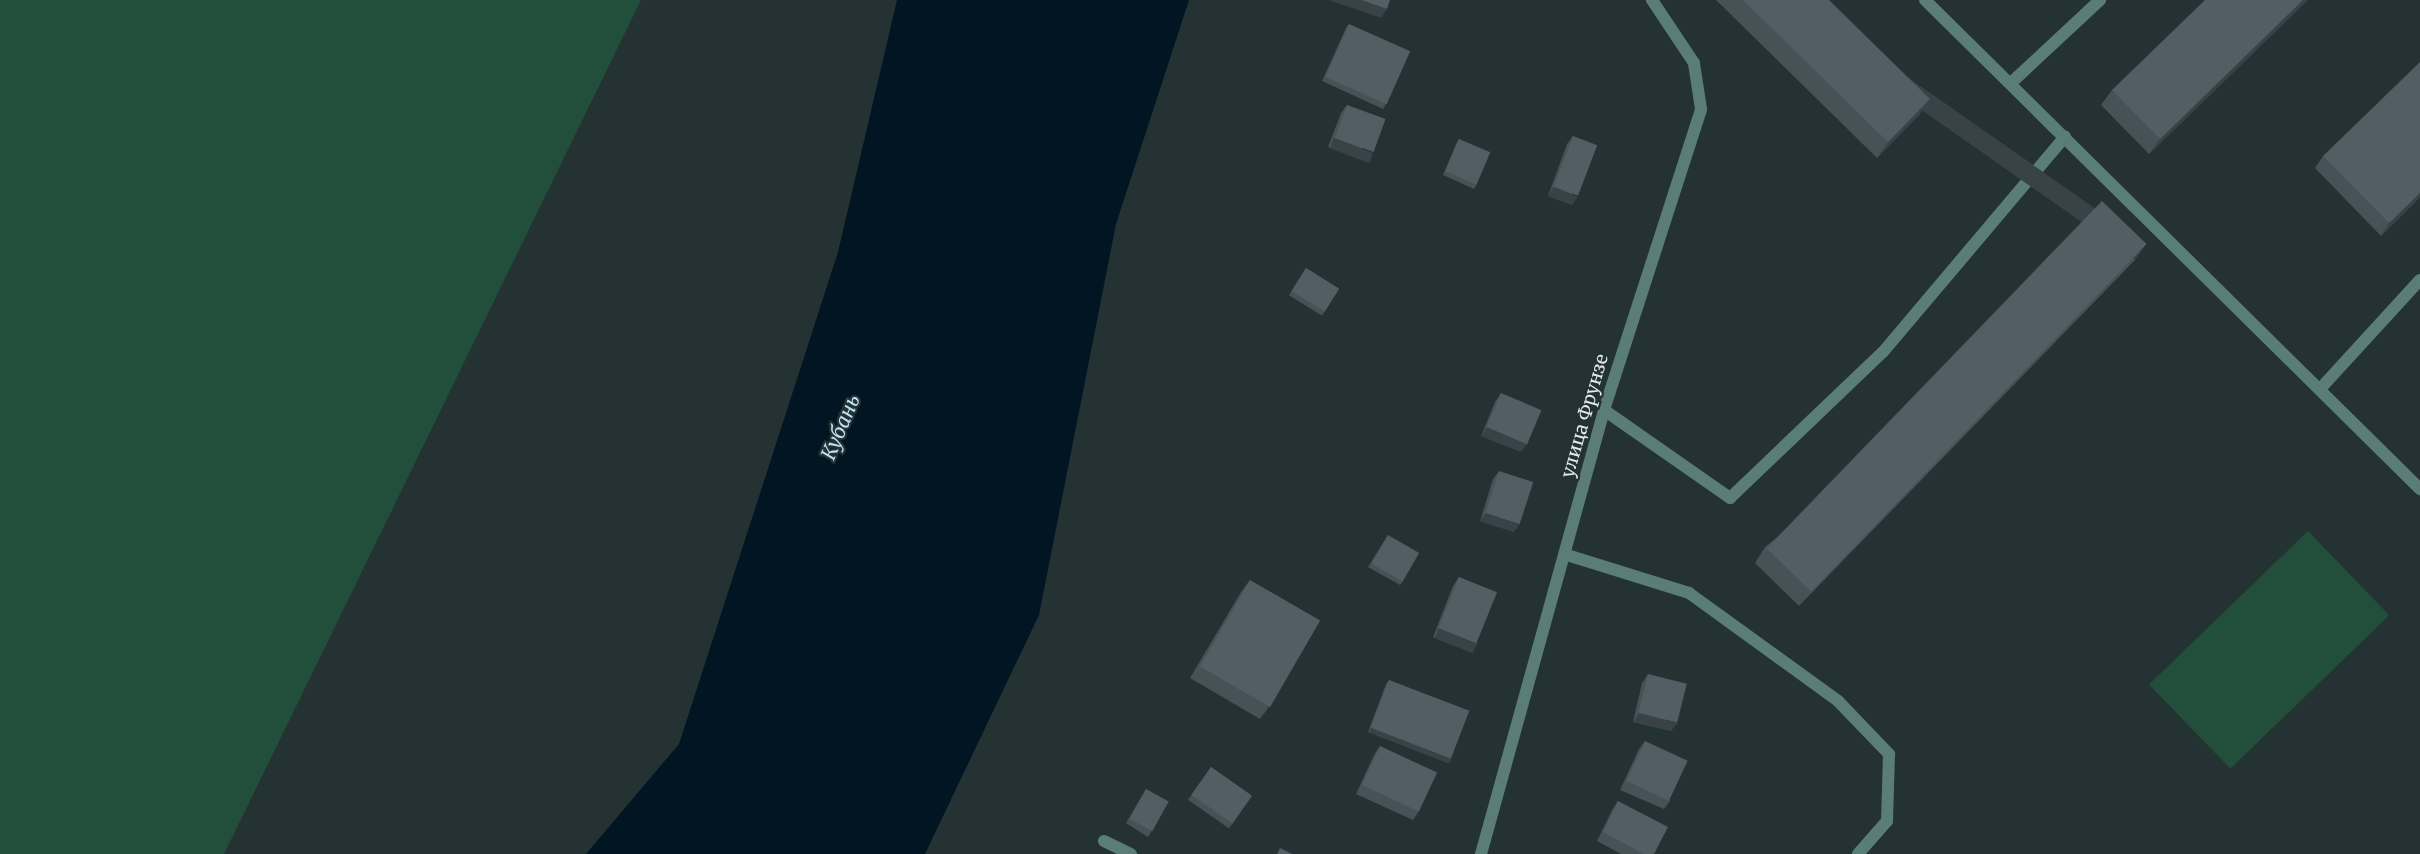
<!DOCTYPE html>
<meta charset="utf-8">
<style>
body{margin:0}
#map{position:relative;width:2420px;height:854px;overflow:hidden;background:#243233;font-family:Merriweather,serif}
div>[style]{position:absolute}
.green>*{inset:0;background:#224f3b;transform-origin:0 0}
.water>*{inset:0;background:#021522}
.lane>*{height:12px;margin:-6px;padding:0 6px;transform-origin:6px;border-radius:6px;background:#5a7e77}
.street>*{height:12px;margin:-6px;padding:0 6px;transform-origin:6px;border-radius:6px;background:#5a7e77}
.wall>*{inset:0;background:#465256;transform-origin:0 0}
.shaded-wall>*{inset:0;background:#394246;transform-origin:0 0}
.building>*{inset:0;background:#515f64;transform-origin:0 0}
span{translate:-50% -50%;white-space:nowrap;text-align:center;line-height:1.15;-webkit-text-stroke:4.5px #243233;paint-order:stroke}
.street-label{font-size:18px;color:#e3ecec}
.water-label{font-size:20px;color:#bee1f8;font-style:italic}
</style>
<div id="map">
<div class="green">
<i style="clip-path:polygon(0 0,641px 0,224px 854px,0 854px)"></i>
<i style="left:2308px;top:531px;width:117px;height:221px;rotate:46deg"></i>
</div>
<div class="water">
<i style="clip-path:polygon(897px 0,1189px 0,1116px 224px,1039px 615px,925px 854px,586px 854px,679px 744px,838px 252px)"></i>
</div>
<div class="lane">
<i style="left:1925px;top:0;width:696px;rotate:44.65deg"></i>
<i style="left:2011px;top:83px;width:122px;rotate:-43deg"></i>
<i style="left:2320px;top:389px;width:148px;rotate:-47.5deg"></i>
<i style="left:1604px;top:410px;width:154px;rotate:34.9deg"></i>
<i style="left:1730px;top:498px;width:211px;rotate:-43.7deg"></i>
<i style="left:1883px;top:352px;width:282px;rotate:-49.8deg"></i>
</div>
<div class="street">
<i style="left:1567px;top:555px;width:128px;rotate:17.3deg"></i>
<i style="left:1689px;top:593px;width:184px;rotate:35.9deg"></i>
<i style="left:1838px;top:701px;width:74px;rotate:46.1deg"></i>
<i style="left:1889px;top:754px;width:67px;rotate:91.7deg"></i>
<i style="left:1887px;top:821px;width:44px;rotate:131.3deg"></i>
<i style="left:1104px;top:841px;width:30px;rotate:26deg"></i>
<i style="left:1481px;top:854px;width:461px;rotate:-74.5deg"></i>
<i style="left:1604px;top:410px;width:316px;rotate:-72.1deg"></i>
<i style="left:1701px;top:109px;width:47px;rotate:-98.7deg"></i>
<i style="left:1694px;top:63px;width:76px;rotate:-123.7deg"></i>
</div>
<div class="wall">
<i style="clip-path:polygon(1716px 0,1829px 0,1920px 114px,1877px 158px)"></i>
<i style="clip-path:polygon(2308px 0,2149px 154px,2101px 105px,2112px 90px)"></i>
<i style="clip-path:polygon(1349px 24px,1386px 104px,1383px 109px,1322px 81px,1346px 28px)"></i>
<i style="clip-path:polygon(1347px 105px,1367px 162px,1328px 147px,1341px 113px)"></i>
<i style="clip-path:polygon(1573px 136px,1572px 205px,1548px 196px,1567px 144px)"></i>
<i style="clip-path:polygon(1459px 139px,1477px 184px,1474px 189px,1443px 175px,1456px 144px)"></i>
<i style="clip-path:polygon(2323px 156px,2420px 197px,2381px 236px,2315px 168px)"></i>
<i style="clip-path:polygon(2146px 244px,2135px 260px,1799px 606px,1755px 563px,1765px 547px)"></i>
<i style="left:1306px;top:268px;width:39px;height:32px;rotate:32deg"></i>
<i style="clip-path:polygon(1501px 393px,1521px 452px,1481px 436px,1495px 402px)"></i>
<i style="clip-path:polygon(1499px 471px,1514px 532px,1480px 521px,1493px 479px)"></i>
<i style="clip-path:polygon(1388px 535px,1403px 581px,1400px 585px,1368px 567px)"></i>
<i style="clip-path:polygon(1459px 577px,1477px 643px,1471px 652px,1433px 637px,1453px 586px)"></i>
<i style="clip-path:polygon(1250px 580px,1269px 707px,1260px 719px,1190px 678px,1241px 592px)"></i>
<i style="clip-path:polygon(1648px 674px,1671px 731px,1633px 722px,1642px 683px)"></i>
<i style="clip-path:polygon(1389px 680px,1451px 759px,1448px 763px,1368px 732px,1386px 684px)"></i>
<i style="clip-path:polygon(1645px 741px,1670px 801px,1664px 809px,1620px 790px,1639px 749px)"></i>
<i style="clip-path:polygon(1380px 746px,1419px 811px,1413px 820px,1356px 794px,1374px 755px)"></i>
<i style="left:1211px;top:767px;width:50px;height:40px;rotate:35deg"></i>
<i style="clip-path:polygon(1146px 789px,1151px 832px,1148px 837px,1126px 823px)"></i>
<i style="clip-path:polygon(1618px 801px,1654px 854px,1621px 854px,1597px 841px,1612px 810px)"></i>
</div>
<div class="shaded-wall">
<i style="clip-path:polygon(1329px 0,1361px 0,1387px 9px,1381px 18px)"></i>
<i style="clip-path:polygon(2303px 0,2308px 0,2149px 154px,2160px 139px)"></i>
<i style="clip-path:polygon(1930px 99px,1920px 114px,1877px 158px,1888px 142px)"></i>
<i style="left:1334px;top:138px;width:42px;height:11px;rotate:21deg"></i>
<i style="clip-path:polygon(1554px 187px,1578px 197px,1572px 205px,1548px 196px)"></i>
<i style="clip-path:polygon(2420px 193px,2420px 197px,2381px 236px,2389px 223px)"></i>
<i style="left:2146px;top:244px;width:19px;height:484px;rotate:125deg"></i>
<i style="clip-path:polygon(1487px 427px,1528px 443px,1521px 452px,1481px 436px)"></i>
<i style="clip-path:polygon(1486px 513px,1520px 524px,1514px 532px,1480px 521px)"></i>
<i style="left:1439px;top:628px;width:41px;height:11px;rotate:22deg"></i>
<i style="clip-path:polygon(1639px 713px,1678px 723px,1671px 731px,1633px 722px)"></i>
<i style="left:1371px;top:728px;width:86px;height:5px;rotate:21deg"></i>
</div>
<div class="building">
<i style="clip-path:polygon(1361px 0,1390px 0,1387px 9px)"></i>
<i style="clip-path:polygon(1743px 0,1829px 0,1930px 99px,1888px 142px)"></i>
<i style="clip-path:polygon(2205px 0,2303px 0,2160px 139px,2112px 90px)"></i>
<i style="left:1349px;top:24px;width:67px;height:58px;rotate:24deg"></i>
<i style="clip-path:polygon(2420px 62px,2420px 193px,2389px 223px,2323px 156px)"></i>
<i style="left:1347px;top:105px;width:41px;height:35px;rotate:20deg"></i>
<i style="left:1573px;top:136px;width:26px;height:54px;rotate:21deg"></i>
<i style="left:1459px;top:139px;width:34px;height:35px;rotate:23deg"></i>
<i style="left:2102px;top:201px;width:62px;height:483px;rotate:44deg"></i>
<i style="left:1306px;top:268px;width:39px;height:27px;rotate:32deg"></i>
<i style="left:1501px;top:393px;width:44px;height:37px;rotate:23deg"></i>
<i style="left:1499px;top:471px;width:36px;height:44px;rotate:18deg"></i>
<i style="left:1388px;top:535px;width:36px;height:33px;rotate:30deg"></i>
<i style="left:1459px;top:577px;width:41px;height:55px;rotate:22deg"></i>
<i style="left:1250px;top:580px;width:81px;height:100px;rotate:30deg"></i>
<i style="left:1648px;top:674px;width:40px;height:40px;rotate:14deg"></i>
<i style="left:1389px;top:680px;width:86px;height:51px;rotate:21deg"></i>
<i style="left:1645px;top:741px;width:47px;height:44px;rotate:25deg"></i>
<i style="left:1380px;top:746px;width:63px;height:43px;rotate:25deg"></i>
<i style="left:1211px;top:767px;width:50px;height:34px;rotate:35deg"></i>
<i style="left:1146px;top:789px;width:26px;height:34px;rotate:29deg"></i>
<i style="clip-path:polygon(1618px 801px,1668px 827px,1654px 854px,1644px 854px,1603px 832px)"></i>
<i style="clip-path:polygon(1280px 848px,1292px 854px,1277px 854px)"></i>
</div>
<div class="street-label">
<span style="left:1585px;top:416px;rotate:-74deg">улица Фрунзе</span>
</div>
<div class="water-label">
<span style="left:840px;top:427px;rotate:-67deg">Кубань</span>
</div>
</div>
